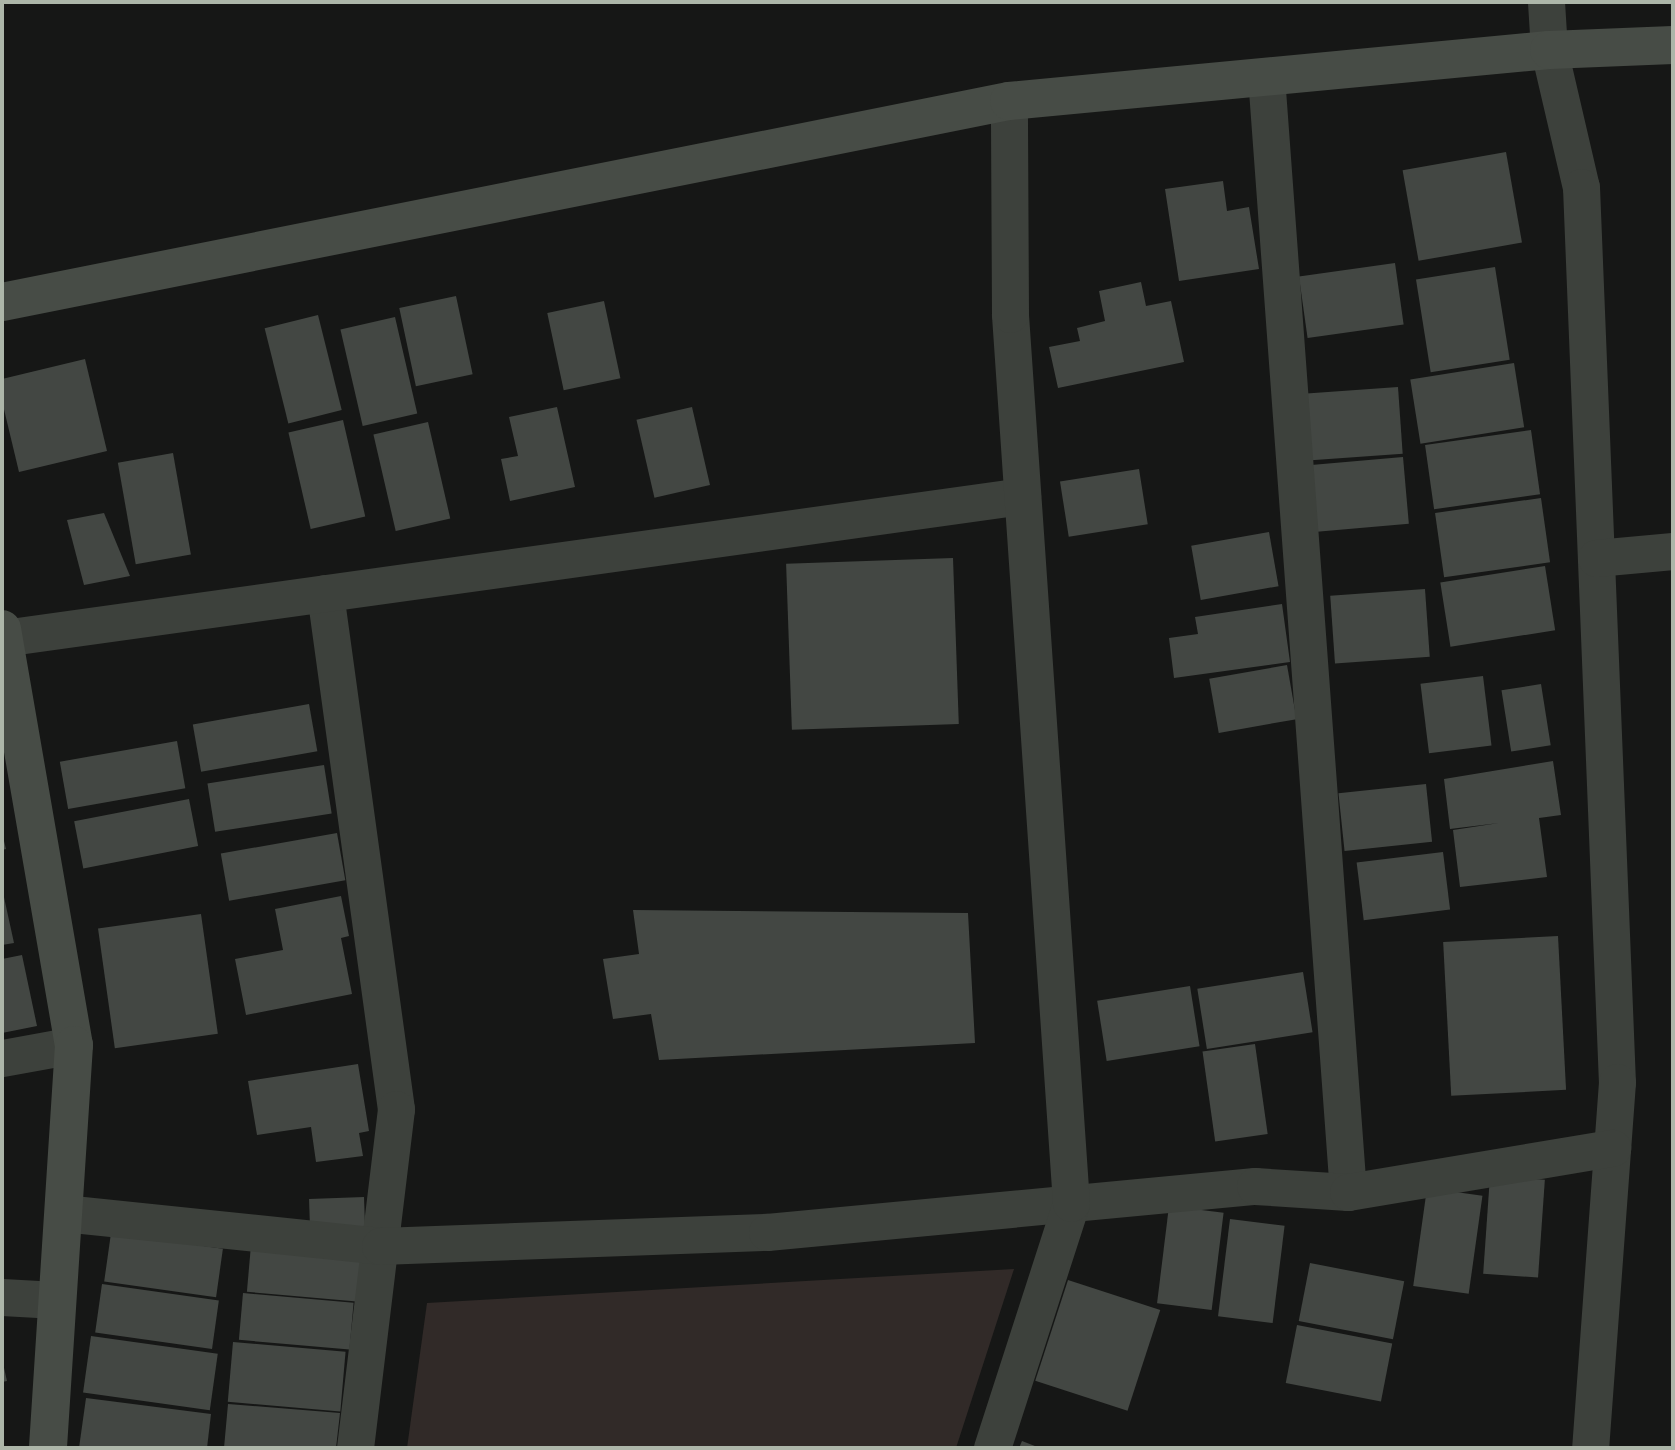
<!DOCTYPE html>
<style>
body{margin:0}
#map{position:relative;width:1675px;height:1450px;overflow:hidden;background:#161716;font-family:"Work Sans",sans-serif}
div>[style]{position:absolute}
.green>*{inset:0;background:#312a28}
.building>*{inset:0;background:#434743;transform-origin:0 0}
.street>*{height:37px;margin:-18.5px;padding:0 18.5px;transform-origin:18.5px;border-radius:18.5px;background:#3d413c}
.secondary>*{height:38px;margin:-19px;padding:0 19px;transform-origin:19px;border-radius:19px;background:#474c46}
span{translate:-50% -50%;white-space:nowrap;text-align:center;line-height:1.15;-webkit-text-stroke:7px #111211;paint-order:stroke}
.frame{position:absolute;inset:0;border:4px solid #adb6a9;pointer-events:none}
</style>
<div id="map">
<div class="green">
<i style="clip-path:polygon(1014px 1269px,956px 1448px,407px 1448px,427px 1303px)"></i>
</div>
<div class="building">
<i style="left:1506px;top:152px;width:92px;height:105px;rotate:80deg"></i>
<i style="clip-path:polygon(1223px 181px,1227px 211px,1249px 207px,1259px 269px,1179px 281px,1165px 189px)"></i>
<i style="left:1395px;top:263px;width:62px;height:97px;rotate:82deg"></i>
<i style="left:1495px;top:267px;width:94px;height:80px;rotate:81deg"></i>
<i style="clip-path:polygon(1141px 282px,1146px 306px,1171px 301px,1184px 362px,1058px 388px,1049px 347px,1080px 341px,1077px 328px,1105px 321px,1099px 291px)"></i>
<i style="left:456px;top:296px;width:80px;height:58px;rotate:78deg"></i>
<i style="left:604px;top:301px;width:79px;height:58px;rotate:78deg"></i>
<i style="left:318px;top:315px;width:98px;height:55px;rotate:76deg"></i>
<i style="left:395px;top:317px;width:99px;height:56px;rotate:77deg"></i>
<i style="clip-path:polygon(85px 359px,107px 451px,19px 472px,2px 401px,2px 379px)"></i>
<i style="left:1514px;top:363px;width:65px;height:105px;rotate:81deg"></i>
<i style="left:1398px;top:387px;width:67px;height:95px;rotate:86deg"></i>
<i style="clip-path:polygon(557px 407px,575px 487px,510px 501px,501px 459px,518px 456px,509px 417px)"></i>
<i style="left:692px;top:407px;width:80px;height:57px;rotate:77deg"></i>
<i style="left:343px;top:420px;width:99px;height:56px;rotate:77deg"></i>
<i style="left:428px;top:422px;width:99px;height:56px;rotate:77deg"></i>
<i style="left:1531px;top:430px;width:65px;height:107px;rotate:82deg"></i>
<i style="left:173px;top:453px;width:103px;height:56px;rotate:80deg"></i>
<i style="left:1403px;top:457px;width:67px;height:95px;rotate:85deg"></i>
<i style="left:1139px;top:469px;width:56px;height:80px;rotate:81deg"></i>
<i style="left:1541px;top:498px;width:65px;height:107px;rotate:82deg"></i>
<i style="clip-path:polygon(104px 513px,130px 576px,84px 585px,67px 520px)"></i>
<i style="left:1269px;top:532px;width:55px;height:79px;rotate:80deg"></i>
<i style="left:953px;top:558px;width:166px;height:167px;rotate:88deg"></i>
<i style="left:1545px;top:566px;width:65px;height:106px;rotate:81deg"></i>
<i style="left:1425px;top:589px;width:68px;height:95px;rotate:86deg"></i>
<i style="clip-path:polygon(1282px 604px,1290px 662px,1174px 678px,1169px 638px,1198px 634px,1195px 617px)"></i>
<i style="left:1287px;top:665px;width:55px;height:79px;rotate:80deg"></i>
<i style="left:1483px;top:676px;width:70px;height:63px;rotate:83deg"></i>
<i style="left:1541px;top:684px;width:62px;height:40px;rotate:81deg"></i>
<i style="left:309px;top:704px;width:48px;height:118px;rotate:80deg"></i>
<i style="left:177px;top:741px;width:48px;height:119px;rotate:80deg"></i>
<i style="clip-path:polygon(1553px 761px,1561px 815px,1539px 818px,1547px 877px,1460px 887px,1453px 830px,1499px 823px,1450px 829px,1444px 779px)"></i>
<i style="left:324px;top:765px;width:49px;height:118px;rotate:81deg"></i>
<i style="left:1426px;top:784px;width:58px;height:88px;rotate:84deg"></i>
<i style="left:189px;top:799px;width:48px;height:117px;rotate:79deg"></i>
<i style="clip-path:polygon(2px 833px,6px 849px,2px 850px)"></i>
<i style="left:337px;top:833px;width:48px;height:118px;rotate:80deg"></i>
<i style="left:1443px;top:852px;width:58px;height:87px;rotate:83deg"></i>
<i style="clip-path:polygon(2px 888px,14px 943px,2px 945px)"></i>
<i style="clip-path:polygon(341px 896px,349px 936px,341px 938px,352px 994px,246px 1015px,235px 959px,283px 950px,275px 909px)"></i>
<i style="clip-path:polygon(633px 910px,968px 913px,975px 1043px,659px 1060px,651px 1014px,613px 1019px,603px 959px,639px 954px)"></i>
<i style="left:201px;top:914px;width:121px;height:104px;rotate:82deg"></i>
<i style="left:1558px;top:936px;width:154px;height:115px;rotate:87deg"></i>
<i style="clip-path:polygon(22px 955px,37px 1026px,2px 1033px,2px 959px)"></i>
<i style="left:1303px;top:972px;width:61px;height:107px;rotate:81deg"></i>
<i style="left:1190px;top:986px;width:61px;height:94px;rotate:81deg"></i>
<i style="left:1255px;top:1044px;width:91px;height:53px;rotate:82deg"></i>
<i style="clip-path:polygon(358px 1064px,369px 1131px,359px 1133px,363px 1156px,316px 1162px,311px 1127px,257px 1135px,248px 1081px)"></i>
<i style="left:1490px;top:1176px;width:55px;height:98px;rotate:4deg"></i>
<i style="left:1427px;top:1188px;width:56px;height:99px;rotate:8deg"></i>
<i style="left:364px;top:1197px;width:37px;height:55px;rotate:88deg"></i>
<i style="left:1169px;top:1206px;width:55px;height:98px;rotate:7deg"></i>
<i style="left:1230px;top:1219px;width:55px;height:98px;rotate:7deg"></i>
<i style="left:111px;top:1233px;width:113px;height:49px;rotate:8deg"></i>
<i style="left:251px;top:1245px;width:113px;height:47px;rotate:5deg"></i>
<i style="left:1310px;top:1263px;width:96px;height:59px;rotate:11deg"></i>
<i style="left:1068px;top:1280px;width:97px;height:106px;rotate:18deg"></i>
<i style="left:102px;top:1284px;width:118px;height:49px;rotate:8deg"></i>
<i style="left:243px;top:1293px;width:111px;height:47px;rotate:5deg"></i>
<i style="left:1297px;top:1325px;width:97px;height:59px;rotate:11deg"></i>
<i style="left:91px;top:1336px;width:128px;height:57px;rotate:8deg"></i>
<i style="left:233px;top:1342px;width:113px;height:60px;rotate:5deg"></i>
<i style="clip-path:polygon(2px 1359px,7px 1381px,2px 1382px)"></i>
<i style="clip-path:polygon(86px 1398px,211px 1414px,207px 1448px,79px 1448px)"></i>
<i style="clip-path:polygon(228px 1404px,340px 1413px,336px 1448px,224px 1448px)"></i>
<i style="clip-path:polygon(1022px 1441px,1040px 1448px,1019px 1448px)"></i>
</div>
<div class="street">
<i style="left:1546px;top:2px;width:48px;rotate:86.4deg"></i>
<i style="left:1549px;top:50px;width:141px;rotate:76.9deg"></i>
<i style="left:1581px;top:187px;width:896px;rotate:87.7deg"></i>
<i style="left:1617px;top:1082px;width:367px;rotate:94.2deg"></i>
<i style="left:1266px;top:76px;width:1119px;rotate:85.8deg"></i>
<i style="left:1596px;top:558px;width:77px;rotate:-5.2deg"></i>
<i style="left:325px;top:593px;width:521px;rotate:82.17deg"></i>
<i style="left:396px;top:1109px;width:341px;rotate:96.9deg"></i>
<i style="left:3px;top:638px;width:1029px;rotate:-7.93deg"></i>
<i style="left:2px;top:1058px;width:73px;rotate:-10.2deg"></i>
<i style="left:63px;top:1213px;width:319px;rotate:5.9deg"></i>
<i style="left:380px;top:1246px;width:387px;rotate:-2.1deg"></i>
<i style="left:767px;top:1232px;width:490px;rotate:-5.4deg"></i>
<i style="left:1255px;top:1186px;width:93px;rotate:3.7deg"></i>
<i style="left:1348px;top:1192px;width:268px;rotate:-9.5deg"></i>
<i style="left:2px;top:1297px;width:54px;rotate:3.2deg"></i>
<i style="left:992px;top:1448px;width:257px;rotate:-72.1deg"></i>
<i style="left:1071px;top:1203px;width:891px;rotate:-93.93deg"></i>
<i style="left:1010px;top:314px;width:213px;rotate:-90.3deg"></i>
</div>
<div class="secondary">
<i style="left:2px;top:302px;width:1027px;rotate:-11.29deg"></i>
<i style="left:1009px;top:101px;width:542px;rotate:-5.4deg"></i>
<i style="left:1549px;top:50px;width:124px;rotate:-2.3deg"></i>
<i style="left:2px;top:629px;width:422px;rotate:80.2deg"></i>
<i style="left:74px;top:1045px;width:404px;rotate:93.7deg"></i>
</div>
<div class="frame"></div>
</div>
